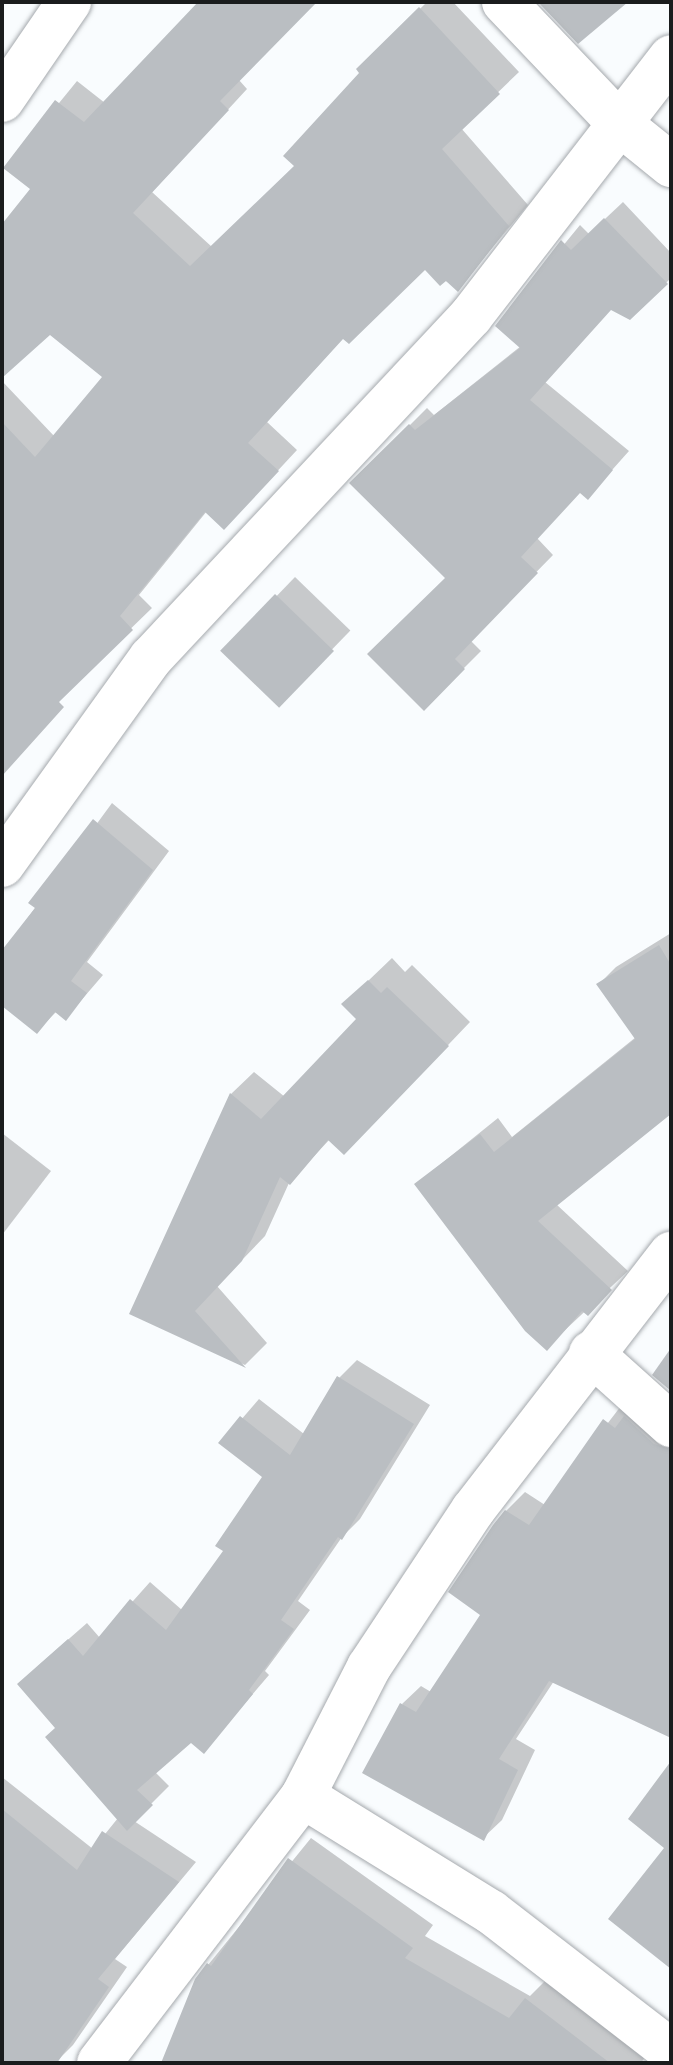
<!DOCTYPE html>
<style>
body{margin:0}
#map{position:relative;width:673px;height:2065px;overflow:hidden;background:#f9fcfe;font-family:Commissioner,sans-serif}
div>[style]{position:absolute}
.shadow>*{inset:0;background:#0003;transform-origin:0 0}
.building>*{inset:0;background:#babec2;transform-origin:0 0}
.roads{filter:drop-shadow(0 0 2px #a5a9ad) drop-shadow(0 0 2px #a5a9ad)}
.minor>*{height:44px;margin:-22px;padding:0 22px;transform-origin:22px;border-radius:22px;background:#fff}
span{translate:-50% -50%;white-space:nowrap;text-align:center;line-height:1.15;-webkit-text-stroke:6px #fff;paint-order:stroke}
.frame{position:absolute;inset:0;border:4px solid #1a1c1d;pointer-events:none}
</style>
<div id="map">
<div class="shadow">
<i style="clip-path:polygon(201px 2px,315px 2px,239px 80px,247px 89px,152px 192px,212px 247px,296px 165px,362px 73px,359px 69px,427px 2px,453px 2px,519px 72px,461px 128px,528px 205px,458px 289px,425px 267px,344px 337px,267px 422px,297px 450px,244px 507px,207px 511px,139px 595px,152px 608px,79px 679px,2px 612px,2px 381px,55px 437px,105px 377px,50px 333px,2px 375px,2px 227px,33px 189px,6px 168px,77px 81px,105px 103px)"></i>
<i style="clip-path:polygon(623px 202px,671px 253px,671px 278px,630px 318px,611px 308px,545px 382px,629px 451px,588px 497px,581px 491px,537px 538px,553px 555px,470px 640px,481px 651px,424px 708px,448px 578px,352px 483px,427px 408px,434px 415px,521px 346px,498px 325px,580px 225px,589px 234px)"></i>
<i style="left:295px;top:577px;width:77px;height:103px;rotate:44deg"></i>
<i style="clip-path:polygon(112px 803px,169px 851px,87px 962px,103px 975px,66px 1018px,57px 1011px,37px 1031px,2px 1004px,2px 953px)"></i>
<i style="clip-path:polygon(671px 933px,671px 1111px,556px 1204px,628px 1271px,564px 1331px,416px 1184px,498px 1118px,512px 1137px,636px 1037px,599px 984px,616px 967px)"></i>
<i style="clip-path:polygon(392px 958px,405px 972px,412px 965px,470px 1022px,367px 1130px,330px 1139px,289px 1183px,265px 1236px,217px 1286px,267px 1343px,245px 1365px,131px 1313px,231px 1094px,254px 1072px,285px 1097px,359px 1019px,344px 1004px)"></i>
<i style="clip-path:polygon(2px 1133px,51px 1171px,2px 1235px)"></i>
<i style="clip-path:polygon(357px 1360px,430px 1405px,360px 1519px,342px 1537px,298px 1601px,310px 1610px,265px 1671px,269px 1675px,204px 1751px,191px 1740px,155px 1772px,169px 1786px,134px 1821px,196px 1862px,115px 1959px,127px 1967px,73px 2045px,55px 2063px,2px 2063px,2px 1777px,93px 1849px,118px 1818px,57px 1728px,38px 1666px,87px 1623px,100px 1638px,150px 1582px,182px 1610px,226px 1551px,265px 1477px,221px 1443px,259px 1399px,304px 1434px,339px 1378px)"></i>
<i style="clip-path:polygon(624px 1402px,671px 1420px,671px 1736px,554px 1681px,516px 1739px,535px 1750px,502px 1820px,483px 1838px,402px 1704px,421px 1686px,431px 1692px,482px 1614px,451px 1592px,506px 1511px,525px 1492px,545px 1505px)"></i>
<i style="clip-path:polygon(311px 1838px,433px 1925px,425px 1936px,530px 1996px,548px 1978px,647px 2054px,641px 2063px,163px 2063px,208px 1965px)"></i>
</div>
<div class="building">
<i style="clip-path:polygon(198px 2px,317px 2px,220px 101px,229px 110px,133px 213px,190px 266px,294px 166px,283px 156px,359px 73px,356px 69px,419px 7px,500px 94px,442px 149px,509px 226px,458px 292px,446px 281px,440px 286px,425px 270px,349px 344px,343px 339px,248px 443px,279px 471px,224px 530px,205px 512px,120px 616px,133px 630px,59px 702px,64px 707px,2px 776px,2px 422px,35px 457px,102px 377px,50px 335px,2px 378px,2px 224px,30px 189px,3px 168px,55px 100px,84px 122px)"></i>
<i style="clip-path:polygon(538px 2px,628px 2px,578px 44px)"></i>
<i style="clip-path:polygon(604px 218px,668px 284px,630px 320px,611px 310px,530px 400px,613px 470px,588px 500px,580px 493px,521px 557px,538px 573px,455px 659px,465px 669px,424px 711px,367px 654px,445px 578px,349px 483px,409px 424px,415px 430px,520px 348px,495px 326px,561px 240px,571px 250px)"></i>
<i style="left:275px;top:594px;width:82px;height:79px;rotate:44deg"></i>
<i style="clip-path:polygon(93px 819px,153px 870px,71px 981px,87px 993px,66px 1021px,55px 1012px,37px 1034px,2px 1006px,2px 950px,35px 908px,28px 903px)"></i>
<i style="clip-path:polygon(659px 945px,671px 965px,671px 1114px,538px 1221px,612px 1290px,588px 1316px,582px 1311px,547px 1351px,525px 1331px,414px 1184px,480px 1134px,494px 1152px,635px 1039px,596px 984px)"></i>
<i style="clip-path:polygon(368px 980px,381px 993px,387px 987px,449px 1046px,344px 1155px,328px 1140px,290px 1185px,280px 1177px,242px 1261px,195px 1311px,246px 1368px,129px 1314px,230px 1093px,261px 1119px,356px 1019px,341px 1004px)"></i>
<i style="clip-path:polygon(671px 1348px,671px 1391px,652px 1375px)"></i>
<i style="clip-path:polygon(337px 1376px,414px 1424px,342px 1540px,338px 1537px,281px 1620px,294px 1629px,249px 1690px,253px 1694px,204px 1754px,191px 1743px,137px 1790px,153px 1805px,127px 1831px,45px 1737px,55px 1728px,17px 1684px,68px 1639px,83px 1656px,130px 1599px,166px 1630px,223px 1551px,215px 1546px,262px 1477px,218px 1443px,240px 1416px,290px 1455px)"></i>
<i style="clip-path:polygon(624px 1416px,654px 1444px,671px 1449px,671px 1738px,549px 1681px,499px 1759px,518px 1770px,484px 1841px,362px 1773px,400px 1703px,416px 1712px,480px 1615px,448px 1592px,493px 1525px,505px 1510px,529px 1525px,603px 1419px,615px 1428px)"></i>
<i style="clip-path:polygon(671px 1761px,671px 1969px,608px 1919px,664px 1848px,628px 1819px)"></i>
<i style="clip-path:polygon(2px 1809px,77px 1870px,102px 1831px,179px 1882px,98px 1979px,109px 1987px,57px 2063px,2px 2063px)"></i>
<i style="clip-path:polygon(288px 1858px,413px 1948px,405px 1958px,509px 2018px,525px 1998px,610px 2063px,161px 2063px,195px 1979px,207px 1963px,211px 1966px)"></i>
</div>
<div class="roads">
<div class="minor">
<i style="left:504px;top:2px;width:167px;rotate:46.5deg"></i>
<i style="left:619px;top:123px;width:67px;rotate:38.9deg"></i>
<i style="left:2px;top:100px;width:119px;rotate:-55.6deg"></i>
<i style="left:2px;top:865px;width:255px;rotate:-54.3deg"></i>
<i style="left:151px;top:658px;width:468px;rotate:-46.9deg"></i>
<i style="left:471px;top:316px;width:327px;rotate:-52.3deg"></i>
<i style="left:591px;top:1353px;width:108px;rotate:42deg"></i>
<i style="left:303px;top:1796px;width:221px;rotate:31.7deg"></i>
<i style="left:491px;top:1912px;width:227px;rotate:37.7deg"></i>
<i style="left:99px;top:2063px;width:336px;rotate:-52.6deg"></i>
<i style="left:303px;top:1796px;width:145px;rotate:-62.9deg"></i>
<i style="left:369px;top:1667px;width:188px;rotate:-56.5deg"></i>
<i style="left:473px;top:1510px;width:324px;rotate:-52.3deg"></i>
</div>
</div>
<div class="frame"></div>
</div>
